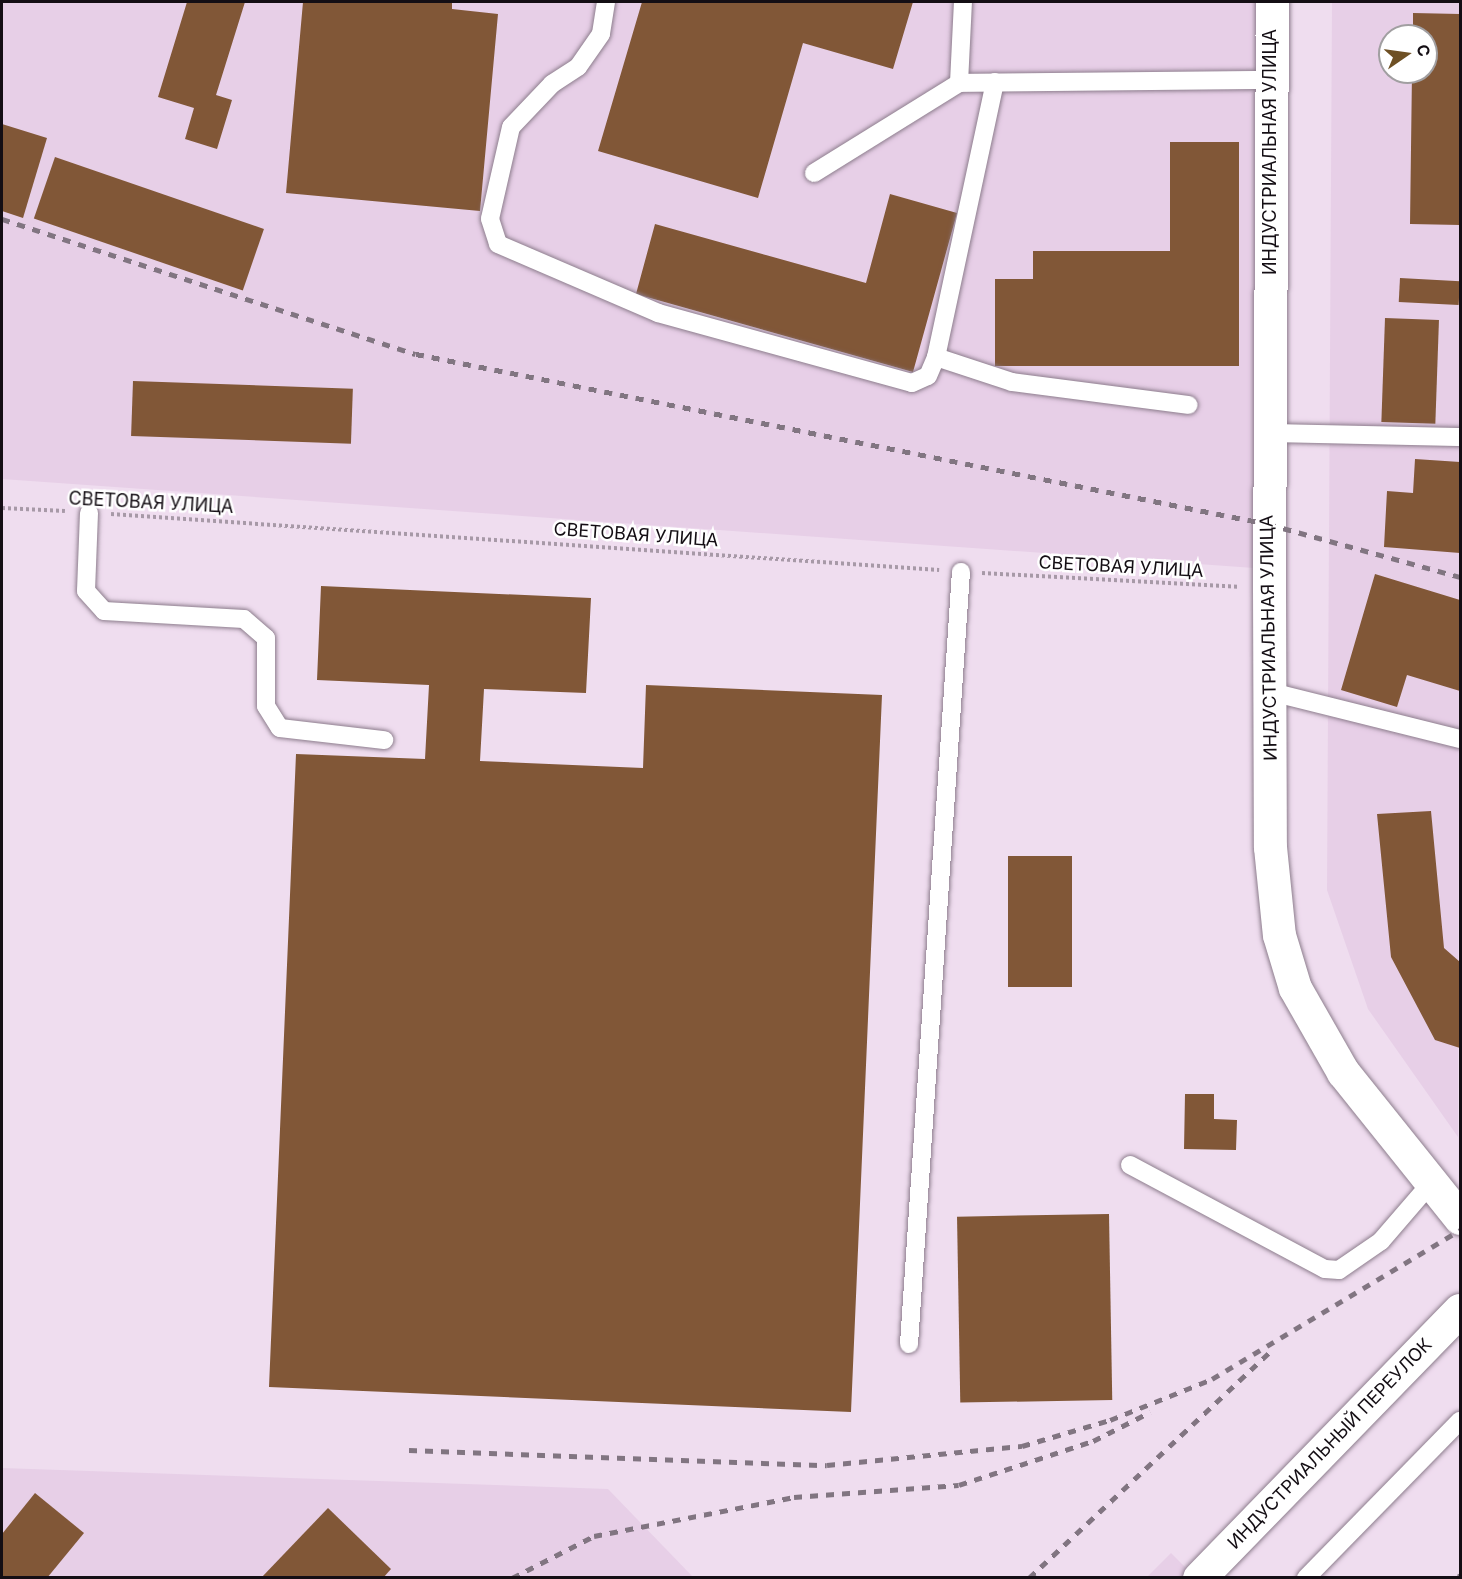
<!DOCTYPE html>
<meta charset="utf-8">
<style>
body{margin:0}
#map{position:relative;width:1462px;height:1579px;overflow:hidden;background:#efddef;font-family:Inter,sans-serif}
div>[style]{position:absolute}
.built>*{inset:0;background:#e7cfe7}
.building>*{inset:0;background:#815737;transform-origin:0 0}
.path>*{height:4px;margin-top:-2px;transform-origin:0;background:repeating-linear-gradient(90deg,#a799a7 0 3px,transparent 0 6px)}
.roads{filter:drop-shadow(0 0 2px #8d7d8d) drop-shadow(0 0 2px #8d7d8d)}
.service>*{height:18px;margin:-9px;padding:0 9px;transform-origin:9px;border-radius:9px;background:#fff}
.minor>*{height:33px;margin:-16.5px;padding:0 16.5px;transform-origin:16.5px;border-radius:16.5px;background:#fff}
.tertiary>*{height:33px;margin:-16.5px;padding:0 16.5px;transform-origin:16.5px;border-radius:16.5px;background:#fff}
.rail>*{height:4.5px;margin-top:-2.25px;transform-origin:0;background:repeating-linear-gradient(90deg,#817581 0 8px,transparent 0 16px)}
span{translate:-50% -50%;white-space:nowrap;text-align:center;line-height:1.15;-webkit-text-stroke:5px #fff;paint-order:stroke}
.street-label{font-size:18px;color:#140e14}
.frame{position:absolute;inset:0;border:3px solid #140e14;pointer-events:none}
.north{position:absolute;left:1378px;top:24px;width:60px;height:60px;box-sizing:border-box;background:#fff;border:2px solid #a19fa1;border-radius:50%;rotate:77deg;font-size:16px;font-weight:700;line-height:24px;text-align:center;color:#140e14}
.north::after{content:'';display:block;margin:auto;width:21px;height:27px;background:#6e5024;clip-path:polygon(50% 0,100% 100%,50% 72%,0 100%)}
</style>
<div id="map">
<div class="built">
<i style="clip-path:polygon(2px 2px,1269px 2px,1268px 569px,2px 479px)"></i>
<i style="clip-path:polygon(evenodd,1332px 2px,1460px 2px,1458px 1137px,1368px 1009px,1327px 890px,1332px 2px,1390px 36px,1426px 36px,1426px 72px,1390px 72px,1390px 36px)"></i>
<i style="clip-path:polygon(2px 1468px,608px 1489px,693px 1577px,2px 1578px)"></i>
<i style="clip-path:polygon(1171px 1553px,1195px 1577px,1146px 1578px)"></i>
</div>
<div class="building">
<i style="clip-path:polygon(187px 2px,245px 2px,216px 95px,232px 100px,217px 149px,185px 139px,194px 108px,158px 97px)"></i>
<i style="clip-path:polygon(303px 2px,452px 2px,452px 9px,498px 14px,480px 211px,286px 193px)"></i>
<i style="clip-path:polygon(642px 2px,913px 2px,893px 69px,803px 43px,758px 198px,598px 151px)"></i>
<i style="clip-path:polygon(1413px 13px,1460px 14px,1460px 225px,1410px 224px,1412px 72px,1426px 72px,1426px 36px,1413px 36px)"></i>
<i style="clip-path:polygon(2px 124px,47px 138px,23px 218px,2px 211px)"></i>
<i style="clip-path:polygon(1170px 142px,1239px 142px,1239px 366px,995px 366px,995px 279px,1033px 279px,1033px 251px,1170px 251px)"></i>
<i style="left:55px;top:157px;width:221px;height:65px;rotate:19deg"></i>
<i style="clip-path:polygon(890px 194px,957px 213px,913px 372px,636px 294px,655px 224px,866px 283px)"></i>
<i style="left:1400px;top:278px;width:60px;height:24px;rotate:3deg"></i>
<i style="left:1385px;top:318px;width:54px;height:104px;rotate:2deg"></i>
<i style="left:133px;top:381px;width:220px;height:55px;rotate:2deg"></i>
<i style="clip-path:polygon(1415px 459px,1460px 462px,1460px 553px,1384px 547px,1387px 491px,1413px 493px)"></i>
<i style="clip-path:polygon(1375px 574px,1460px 600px,1460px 691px,1407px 675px,1397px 707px,1341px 690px)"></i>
<i style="clip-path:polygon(321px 586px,591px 598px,586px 693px,484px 689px,480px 761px,643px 768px,646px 685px,882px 695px,851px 1412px,269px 1387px,296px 754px,425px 759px,429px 685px,317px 680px)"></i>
<i style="clip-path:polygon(1431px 811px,1444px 948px,1460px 962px,1460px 1048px,1435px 1040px,1391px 957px,1377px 814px)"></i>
<i style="left:1008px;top:856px;width:64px;height:131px"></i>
<i style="clip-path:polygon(1185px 1094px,1214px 1094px,1214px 1119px,1237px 1120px,1236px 1150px,1184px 1149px)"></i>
<i style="left:1109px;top:1214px;width:186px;height:152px;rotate:89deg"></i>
<i style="clip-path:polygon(35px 1493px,84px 1533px,47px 1578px,2px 1578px,2px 1534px)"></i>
<i style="clip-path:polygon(328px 1508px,391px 1569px,383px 1578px,261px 1578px)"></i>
</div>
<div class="path">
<i style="left:2px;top:508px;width:63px;rotate:2.7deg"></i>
<i style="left:111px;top:514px;width:830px;rotate:3.87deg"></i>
<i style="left:982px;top:573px;width:256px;rotate:3.1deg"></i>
</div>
<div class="roads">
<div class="service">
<i style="left:606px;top:2px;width:32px;rotate:99deg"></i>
<i style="left:601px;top:34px;width:40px;rotate:124.9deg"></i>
<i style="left:578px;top:67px;width:31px;rotate:147deg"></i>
<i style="left:552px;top:84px;width:59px;rotate:133.6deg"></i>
<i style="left:511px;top:127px;width:94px;rotate:102.9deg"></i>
<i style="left:490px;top:219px;width:26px;rotate:72deg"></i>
<i style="left:498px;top:244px;width:174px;rotate:23.3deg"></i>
<i style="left:658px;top:313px;width:263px;rotate:15.4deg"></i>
<i style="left:912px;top:383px;width:17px;rotate:-24deg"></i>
<i style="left:928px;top:376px;width:21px;rotate:-67deg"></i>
<i style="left:995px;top:82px;width:281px;rotate:102.1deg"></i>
<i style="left:936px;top:357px;width:80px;rotate:18.2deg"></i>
<i style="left:1012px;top:382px;width:178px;rotate:7.4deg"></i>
<i style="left:959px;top:83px;width:81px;rotate:-87.2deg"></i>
<i style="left:814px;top:173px;width:171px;rotate:-31.8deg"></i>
<i style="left:959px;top:83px;width:311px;rotate:-0.6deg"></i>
<i style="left:1269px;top:433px;width:191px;rotate:1.2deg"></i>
<i style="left:89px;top:513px;width:78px;rotate:92.2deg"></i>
<i style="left:86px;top:591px;width:27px;rotate:48deg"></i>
<i style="left:104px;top:611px;width:140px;rotate:3.3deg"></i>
<i style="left:244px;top:619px;width:29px;rotate:41deg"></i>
<i style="left:266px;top:638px;width:68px;rotate:90deg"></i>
<i style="left:266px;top:706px;width:26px;rotate:58deg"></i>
<i style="left:280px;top:728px;width:105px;rotate:6.6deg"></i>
<i style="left:1271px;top:692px;width:195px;rotate:14deg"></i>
<i style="left:1130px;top:1165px;width:221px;rotate:28.1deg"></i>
<i style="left:1325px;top:1269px;width:14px;rotate:4deg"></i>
<i style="left:1339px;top:1270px;width:51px;rotate:-34.6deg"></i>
<i style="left:1381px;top:1241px;width:78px;rotate:-49.2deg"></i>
<i style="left:909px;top:1344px;width:774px;rotate:-86.15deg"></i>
<i style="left:1306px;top:1578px;width:220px;rotate:-45.6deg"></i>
</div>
<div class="minor">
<i style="left:1269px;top:589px;width:258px;rotate:89.8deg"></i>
<i style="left:1270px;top:847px;width:88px;rotate:84.2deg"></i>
<i style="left:1279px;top:935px;width:55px;rotate:73.2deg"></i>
<i style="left:1295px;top:988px;width:97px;rotate:60.3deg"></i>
<i style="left:1343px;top:1072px;width:187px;rotate:51.3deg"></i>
<i style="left:1199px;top:1578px;width:374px;rotate:-45.8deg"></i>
</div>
<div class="tertiary">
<i style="left:1269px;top:589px;width:587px;rotate:-89.71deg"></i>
</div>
</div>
<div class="rail">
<i style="left:2px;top:219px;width:435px;rotate:18.1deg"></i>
<i style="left:416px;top:354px;width:869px;rotate:11.28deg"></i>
<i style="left:1268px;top:524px;width:199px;rotate:15.4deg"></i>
<i style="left:409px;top:1450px;width:418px;rotate:2.1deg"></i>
<i style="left:827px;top:1465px;width:196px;rotate:-5.6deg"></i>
<i style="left:1022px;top:1446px;width:92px;rotate:-16.5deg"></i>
<i style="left:1110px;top:1420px;width:110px;rotate:-21.9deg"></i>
<i style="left:1212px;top:1379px;width:289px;rotate:-31deg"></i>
<i style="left:512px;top:1578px;width:92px;rotate:-27.1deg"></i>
<i style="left:594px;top:1536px;width:204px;rotate:-11deg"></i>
<i style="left:794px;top:1497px;width:165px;rotate:-4.2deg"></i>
<i style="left:959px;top:1485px;width:141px;rotate:-18.2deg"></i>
<i style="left:1093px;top:1441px;width:64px;rotate:-27deg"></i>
<i style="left:1029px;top:1578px;width:333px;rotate:-43.2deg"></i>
<i style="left:1459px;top:1578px;width:4px;rotate:-76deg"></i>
</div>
<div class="street-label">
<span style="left:1270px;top:152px;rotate:-90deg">ИНДУСТРИАЛЬНАЯ УЛИЦА</span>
<span style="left:151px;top:503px;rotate:3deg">СВЕТОВАЯ УЛИЦА</span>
<span style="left:636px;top:535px;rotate:4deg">СВЕТОВАЯ УЛИЦА</span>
<span style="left:1121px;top:567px;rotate:3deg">СВЕТОВАЯ УЛИЦА</span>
<span style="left:1269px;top:638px;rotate:-91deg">ИНДУСТРИАЛЬНАЯ УЛИЦА</span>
<span style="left:1330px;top:1444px;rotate:-46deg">ИНДУСТРИАЛЬНЫЙ ПЕРЕУЛОК</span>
</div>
<div class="frame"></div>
<div class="north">С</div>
</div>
